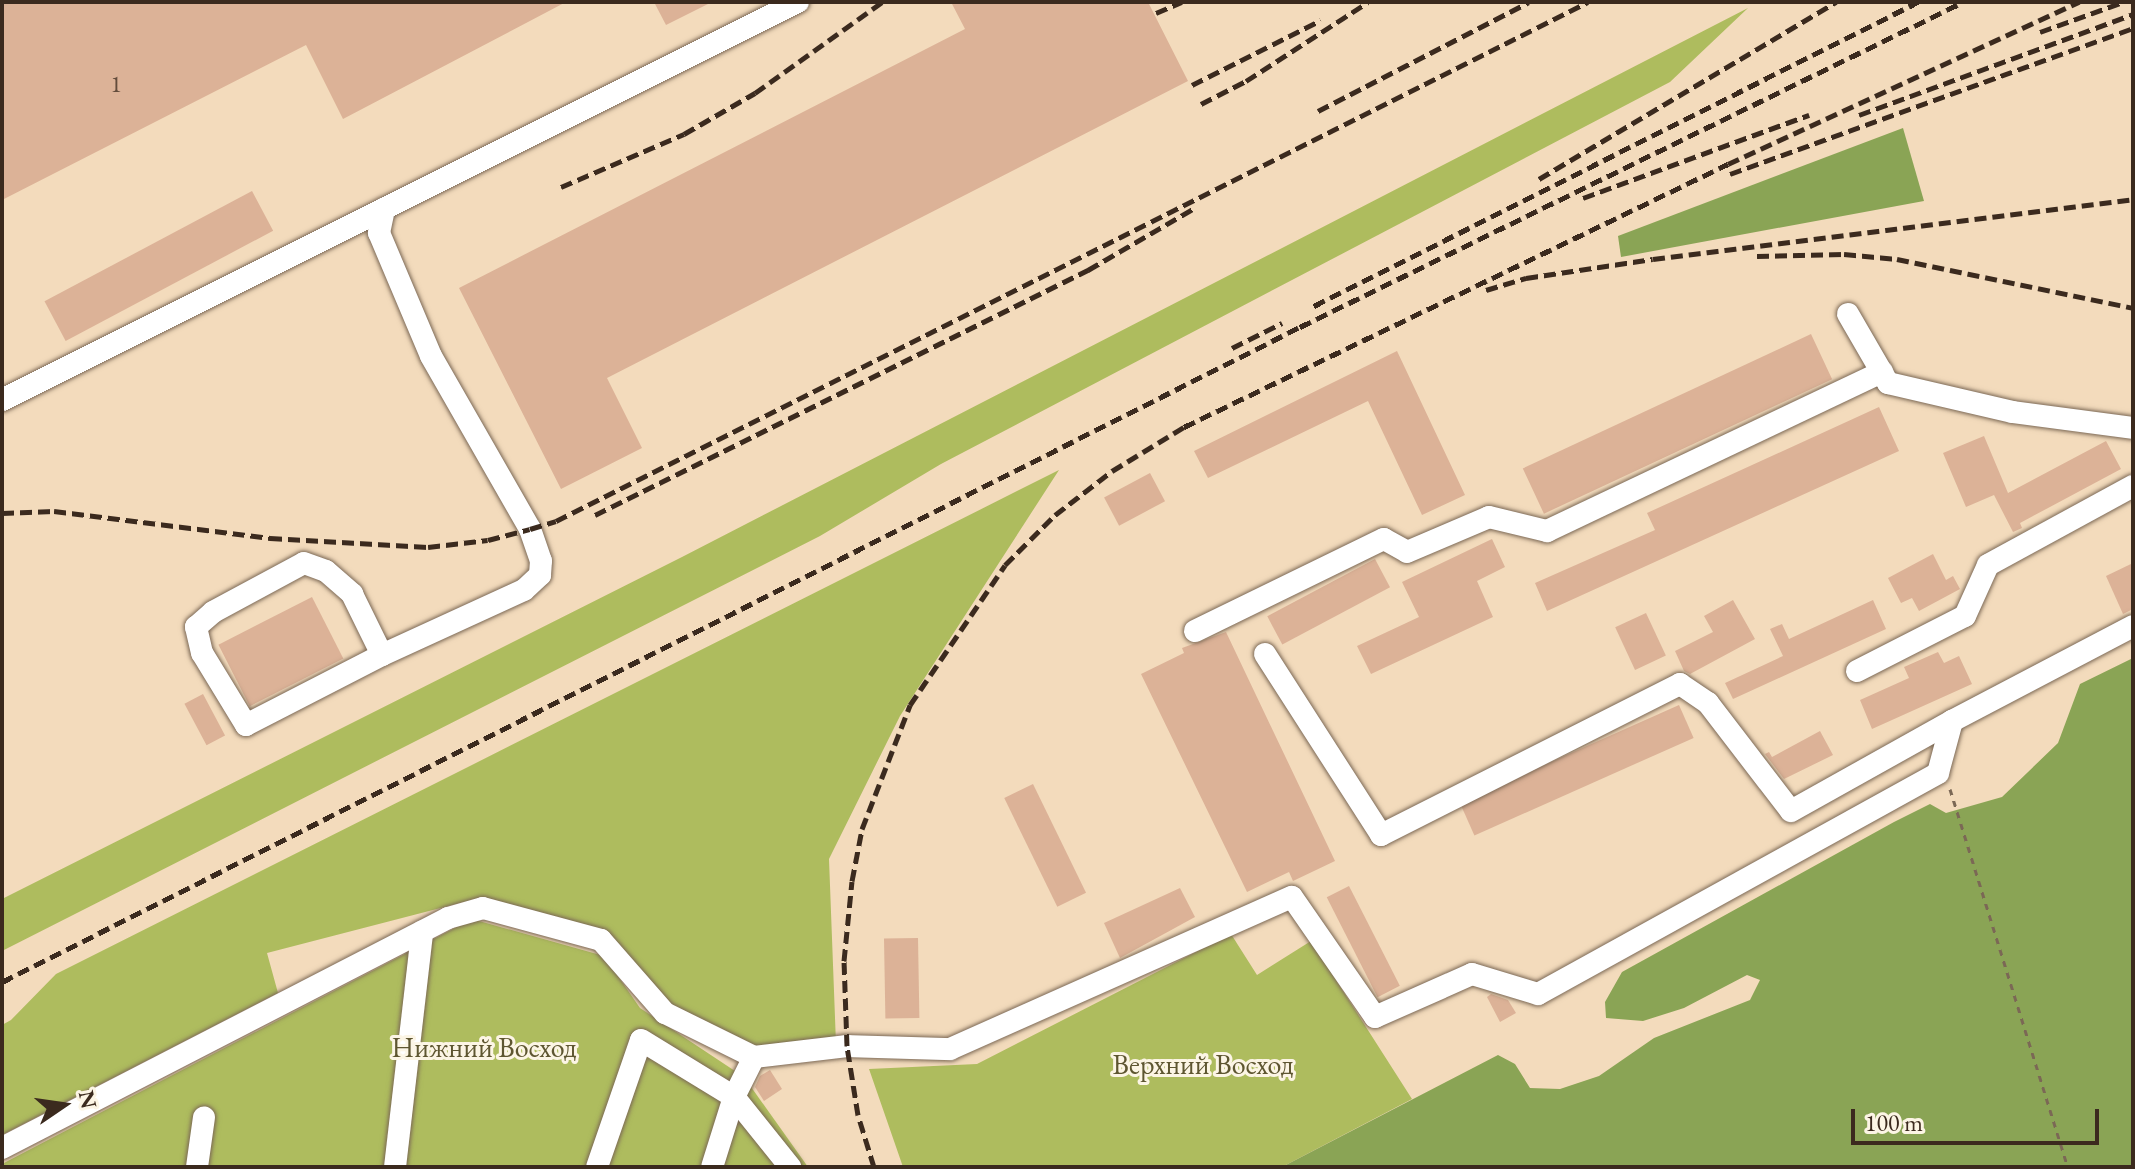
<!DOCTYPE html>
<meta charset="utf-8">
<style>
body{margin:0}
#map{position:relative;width:2135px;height:1169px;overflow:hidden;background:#f3dbbc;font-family:"EB Garamond",serif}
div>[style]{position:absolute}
.green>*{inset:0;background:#aebc5e}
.forest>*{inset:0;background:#8aa455}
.building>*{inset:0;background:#dcb297;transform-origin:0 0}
.path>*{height:3px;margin-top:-1.5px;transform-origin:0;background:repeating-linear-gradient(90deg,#7b6855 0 6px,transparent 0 12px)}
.roads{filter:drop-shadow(0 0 2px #7b6855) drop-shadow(0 0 2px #7b6855)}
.minor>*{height:22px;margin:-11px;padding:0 11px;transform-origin:11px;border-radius:11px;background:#fff}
.rail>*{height:5px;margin-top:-2.5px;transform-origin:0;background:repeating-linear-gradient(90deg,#3b2a1e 0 12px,transparent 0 18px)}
span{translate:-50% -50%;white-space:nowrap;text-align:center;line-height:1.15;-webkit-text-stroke:6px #fcf5e5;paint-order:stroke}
.number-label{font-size:24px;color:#634c3c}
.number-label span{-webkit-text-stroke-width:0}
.park-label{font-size:28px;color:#5e5631}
.frame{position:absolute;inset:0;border:4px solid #3b2a1e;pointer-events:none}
.north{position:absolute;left:24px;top:1065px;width:80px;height:80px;-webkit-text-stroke:6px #fcf5e5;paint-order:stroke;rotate:77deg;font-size:22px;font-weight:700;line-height:32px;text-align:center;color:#3b2a1e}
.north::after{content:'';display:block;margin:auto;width:28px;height:36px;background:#3b2a1e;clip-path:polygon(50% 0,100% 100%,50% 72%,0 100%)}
.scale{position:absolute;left:1851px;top:1109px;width:248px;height:36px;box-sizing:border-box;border:4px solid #3b2a1e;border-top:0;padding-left:10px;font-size:24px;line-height:28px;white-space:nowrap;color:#3b2a1e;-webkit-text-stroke:6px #fcf5e5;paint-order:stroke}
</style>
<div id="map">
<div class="green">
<i style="clip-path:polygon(1748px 8px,1670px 82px,941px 464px,820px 536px,2px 951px,2px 899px,682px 557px)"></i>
<i style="clip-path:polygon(1059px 470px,900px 716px,829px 859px,836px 1044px,756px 1052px,670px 1006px,606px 932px,483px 897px,267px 953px,278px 993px,2px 1135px,2px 1025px,11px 1020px,56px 974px)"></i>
<i style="clip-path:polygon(472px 919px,604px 956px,640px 1008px,744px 1077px,808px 1167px,2px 1167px,2px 1164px)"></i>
<i style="clip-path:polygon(1231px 934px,1257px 975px,1311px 941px,1412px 1099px,1282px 1167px,903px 1167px,869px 1069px,977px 1064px)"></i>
</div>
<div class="forest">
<i style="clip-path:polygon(1903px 128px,1924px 201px,1621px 257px,1618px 236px)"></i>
<i style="clip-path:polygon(2133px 658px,2133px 1167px,1282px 1167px,1498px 1055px,1515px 1064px,1530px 1088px,1560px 1089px,1599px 1076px,1654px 1038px,1750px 1000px,1760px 980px,1747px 975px,1684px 1008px,1643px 1021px,1606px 1018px,1605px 1002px,1622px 972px,1894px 822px,1930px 804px,1946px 813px,2002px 797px,2058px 743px,2080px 684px)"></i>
</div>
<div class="building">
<i style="clip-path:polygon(2px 2px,566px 2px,343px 119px,306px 45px,2px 200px)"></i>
<i style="clip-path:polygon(654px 2px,712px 2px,666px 25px)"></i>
<i style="clip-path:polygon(951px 2px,1148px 2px,1188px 81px,607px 378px,642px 448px,561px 489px,459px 288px,965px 29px)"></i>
<i style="left:252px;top:191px;width:45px;height:235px;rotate:62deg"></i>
<i style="left:1811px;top:334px;width:50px;height:318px;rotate:65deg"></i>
<i style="clip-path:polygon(1397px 351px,1465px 495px,1422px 515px,1368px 401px,1208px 478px,1194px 451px)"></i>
<i style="clip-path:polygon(1879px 407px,1899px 451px,1547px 611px,1535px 583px,1655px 530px,1647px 513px)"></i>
<i style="clip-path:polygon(1984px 436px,2008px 493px,2106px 441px,2121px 469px,2020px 523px,2022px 528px,2013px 532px,1994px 495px,1966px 507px,1943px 453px)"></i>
<i style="left:1150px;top:473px;width:32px;height:52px;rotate:62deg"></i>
<i style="clip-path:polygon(1492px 539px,1505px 567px,1477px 581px,1493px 617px,1371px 674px,1357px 646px,1419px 617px,1402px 582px)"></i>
<i style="clip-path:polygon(1933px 554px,1946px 580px,1953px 576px,1960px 589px,1919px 611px,1912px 598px,1901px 603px,1888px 578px)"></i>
<i style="left:1375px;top:559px;width:32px;height:122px;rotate:62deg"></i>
<i style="clip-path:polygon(2133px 563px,2133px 609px,2123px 614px,2106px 576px)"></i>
<i style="left:312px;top:597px;width:69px;height:105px;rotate:63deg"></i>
<i style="clip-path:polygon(1733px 600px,1755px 639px,1690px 674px,1684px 671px,1675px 651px,1713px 632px,1704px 616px)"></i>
<i style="clip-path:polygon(1873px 600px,1886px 629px,1733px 699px,1725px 683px,1783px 656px,1770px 629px,1782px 624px,1789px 639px)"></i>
<i style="left:1646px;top:613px;width:47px;height:34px;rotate:65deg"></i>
<i style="clip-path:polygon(1226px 632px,1335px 861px,1293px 881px,1289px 872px,1247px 892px,1141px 674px,1184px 653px,1182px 648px)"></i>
<i style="clip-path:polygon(1938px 652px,1944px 663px,1959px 656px,1972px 684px,1872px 729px,1860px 700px,1909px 678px,1904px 667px)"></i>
<i style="left:203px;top:694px;width:47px;height:21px;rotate:62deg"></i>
<i style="left:1679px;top:705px;width:36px;height:240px;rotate:66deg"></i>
<i style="clip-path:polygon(1820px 731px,1833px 755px,1784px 779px,1765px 754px,1769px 752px,1772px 757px)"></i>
<i style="left:1033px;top:784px;width:121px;height:32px;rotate:64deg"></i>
<i style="left:1349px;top:886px;width:112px;height:25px;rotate:63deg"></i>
<i style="clip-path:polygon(1180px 888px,1195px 917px,1120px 958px,1104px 923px)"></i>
<i style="left:918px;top:938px;width:80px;height:34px;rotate:89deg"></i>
<i style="clip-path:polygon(1491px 994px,1508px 1000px,1516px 1013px,1500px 1022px,1487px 997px)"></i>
<i style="clip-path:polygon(770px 1070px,782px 1089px,764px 1101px,755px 1087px,760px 1076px)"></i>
</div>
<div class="path">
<i style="left:1950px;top:789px;width:396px;rotate:72.7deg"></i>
</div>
<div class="roads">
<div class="minor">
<i style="left:1848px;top:314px;width:80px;rotate:59.9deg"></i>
<i style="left:1888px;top:383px;width:128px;rotate:13.1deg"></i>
<i style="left:2013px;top:412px;width:121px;rotate:7.6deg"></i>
<i style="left:2px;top:400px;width:890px;rotate:-26.57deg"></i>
<i style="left:1195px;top:631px;width:210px;rotate:-26deg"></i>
<i style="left:1384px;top:539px;width:26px;rotate:29deg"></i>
<i style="left:1407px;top:552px;width:89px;rotate:-23.1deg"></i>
<i style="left:1489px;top:517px;width:60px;rotate:13.6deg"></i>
<i style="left:1547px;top:531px;width:371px;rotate:-25.4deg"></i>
<i style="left:1265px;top:654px;width:215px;rotate:57.3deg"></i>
<i style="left:1381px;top:835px;width:335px;rotate:-26.8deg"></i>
<i style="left:1680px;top:684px;width:34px;rotate:34deg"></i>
<i style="left:1708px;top:703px;width:136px;rotate:52.5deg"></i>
<i style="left:1791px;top:811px;width:184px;rotate:-29.2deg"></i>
<i style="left:382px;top:655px;width:153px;rotate:152.8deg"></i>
<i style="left:246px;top:725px;width:84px;rotate:-121.4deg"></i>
<i style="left:202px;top:653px;width:27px;rotate:-103deg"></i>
<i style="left:196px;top:627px;width:23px;rotate:-41deg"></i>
<i style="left:213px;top:612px;width:103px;rotate:-28.3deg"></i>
<i style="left:304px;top:563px;width:23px;rotate:20deg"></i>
<i style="left:326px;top:571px;width:35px;rotate:41deg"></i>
<i style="left:352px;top:594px;width:68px;rotate:63.8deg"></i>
<i style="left:382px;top:655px;width:156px;rotate:-24.6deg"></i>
<i style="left:524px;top:590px;width:22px;rotate:-43deg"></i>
<i style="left:540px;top:575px;width:14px;rotate:-86deg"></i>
<i style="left:541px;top:561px;width:34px;rotate:-109deg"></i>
<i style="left:530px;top:529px;width:199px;rotate:-119.8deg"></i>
<i style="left:431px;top:356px;width:134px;rotate:-112.9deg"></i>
<i style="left:379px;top:233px;width:25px;rotate:-78deg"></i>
<i style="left:1857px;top:671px;width:121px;rotate:-27deg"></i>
<i style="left:1965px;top:616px;width:56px;rotate:-65.7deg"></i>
<i style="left:1988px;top:565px;width:165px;rotate:-28.6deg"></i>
<i style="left:754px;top:1057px;width:45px;rotate:116.6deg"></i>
<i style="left:734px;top:1097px;width:90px;rotate:51.3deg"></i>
<i style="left:2px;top:1148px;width:502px;rotate:-27.28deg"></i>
<i style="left:448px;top:918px;width:36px;rotate:-16deg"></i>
<i style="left:483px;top:908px;width:122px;rotate:15.2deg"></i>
<i style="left:601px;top:940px;width:97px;rotate:48.8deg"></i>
<i style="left:665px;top:1013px;width:99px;rotate:26.3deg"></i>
<i style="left:754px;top:1057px;width:94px;rotate:-6.7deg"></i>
<i style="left:847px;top:1046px;width:103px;rotate:1.7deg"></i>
<i style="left:950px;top:1049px;width:374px;rotate:-24deg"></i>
<i style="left:1292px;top:897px;width:146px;rotate:55.3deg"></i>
<i style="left:1375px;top:1017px;width:106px;rotate:-23.9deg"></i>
<i style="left:1472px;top:974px;width:69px;rotate:16.9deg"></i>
<i style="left:1538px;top:994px;width:457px;rotate:-28.9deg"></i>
<i style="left:1938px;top:773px;width:54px;rotate:-74.9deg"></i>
<i style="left:1952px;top:721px;width:204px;rotate:-27.7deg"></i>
<i style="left:197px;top:1167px;width:50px;rotate:-82deg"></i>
<i style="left:395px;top:1167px;width:237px;rotate:-83.4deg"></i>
<i style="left:597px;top:1167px;width:134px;rotate:-70.9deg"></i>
<i style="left:641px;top:1040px;width:109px;rotate:31.5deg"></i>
<i style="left:734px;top:1097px;width:73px;rotate:107.4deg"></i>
</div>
</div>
<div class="rail">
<i style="left:1156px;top:13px;width:28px;rotate:-23deg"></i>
<i style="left:2040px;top:32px;width:88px;rotate:-19.9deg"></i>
<i style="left:1192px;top:85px;width:144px;rotate:-26.7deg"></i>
<i style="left:1201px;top:104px;width:51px;rotate:-27.1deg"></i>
<i style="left:1246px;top:81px;width:145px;rotate:-32.9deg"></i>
<i style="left:1318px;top:111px;width:237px;rotate:-27.3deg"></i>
<i style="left:1859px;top:115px;width:292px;rotate:-20.2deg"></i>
<i style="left:1730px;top:174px;width:429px;rotate:-19.9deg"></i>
<i style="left:1539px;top:179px;width:346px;rotate:-30.8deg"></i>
<i style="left:561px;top:187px;width:134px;rotate:-23.3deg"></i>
<i style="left:684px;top:134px;width:82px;rotate:-30deg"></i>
<i style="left:755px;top:93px;width:156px;rotate:-35.6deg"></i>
<i style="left:1583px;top:198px;width:241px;rotate:-20.2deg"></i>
<i style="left:1757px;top:256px;width:87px;rotate:-1.3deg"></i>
<i style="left:1844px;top:254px;width:53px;rotate:5.4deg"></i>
<i style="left:1897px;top:259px;width:241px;rotate:11.7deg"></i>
<i style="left:1486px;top:290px;width:42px;rotate:-16.7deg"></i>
<i style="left:1526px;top:278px;width:128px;rotate:-8.5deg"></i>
<i style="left:1653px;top:259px;width:484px;rotate:-7.1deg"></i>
<i style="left:1314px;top:306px;width:676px;rotate:-26.72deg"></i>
<i style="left:1232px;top:348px;width:56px;rotate:-26.6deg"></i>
<i style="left:2px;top:513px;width:52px;rotate:-2.2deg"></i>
<i style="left:54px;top:511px;width:218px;rotate:7.1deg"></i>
<i style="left:270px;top:538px;width:158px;rotate:3.3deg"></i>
<i style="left:428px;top:547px;width:60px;rotate:-6.7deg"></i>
<i style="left:488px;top:540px;width:43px;rotate:-14.7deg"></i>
<i style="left:530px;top:529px;width:27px;rotate:-17deg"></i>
<i style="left:556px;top:521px;width:1155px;rotate:-26.7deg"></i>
<i style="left:595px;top:515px;width:551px;rotate:-26.43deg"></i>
<i style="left:1088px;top:270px;width:121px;rotate:-30.2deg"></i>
<i style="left:2px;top:982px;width:1454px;rotate:-26.78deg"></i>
<i style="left:1300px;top:327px;width:738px;rotate:-26.11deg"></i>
<i style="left:874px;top:1167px;width:54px;rotate:-107.1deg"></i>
<i style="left:858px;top:1115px;width:70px;rotate:-99.1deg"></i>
<i style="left:847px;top:1046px;width:85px;rotate:-92deg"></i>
<i style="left:844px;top:961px;width:80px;rotate:-84.3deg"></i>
<i style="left:852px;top:881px;width:53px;rotate:-79.1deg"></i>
<i style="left:862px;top:829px;width:133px;rotate:-68.8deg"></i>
<i style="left:910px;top:705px;width:169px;rotate:-55.8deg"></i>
<i style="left:1005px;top:565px;width:71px;rotate:-45deg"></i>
<i style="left:1055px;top:515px;width:72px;rotate:-37.7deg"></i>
<i style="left:1112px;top:471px;width:84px;rotate:-31.4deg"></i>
<i style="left:1184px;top:427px;width:604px;rotate:-25.8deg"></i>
<i style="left:1728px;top:164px;width:387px;rotate:-24.8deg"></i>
</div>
<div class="number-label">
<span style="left:116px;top:84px">1</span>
</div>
<div class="park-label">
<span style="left:484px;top:1047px">Нижний Восход</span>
<span style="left:1203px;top:1064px">Верхний Восход</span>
</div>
<div class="frame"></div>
<div class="north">N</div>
<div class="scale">100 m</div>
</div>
